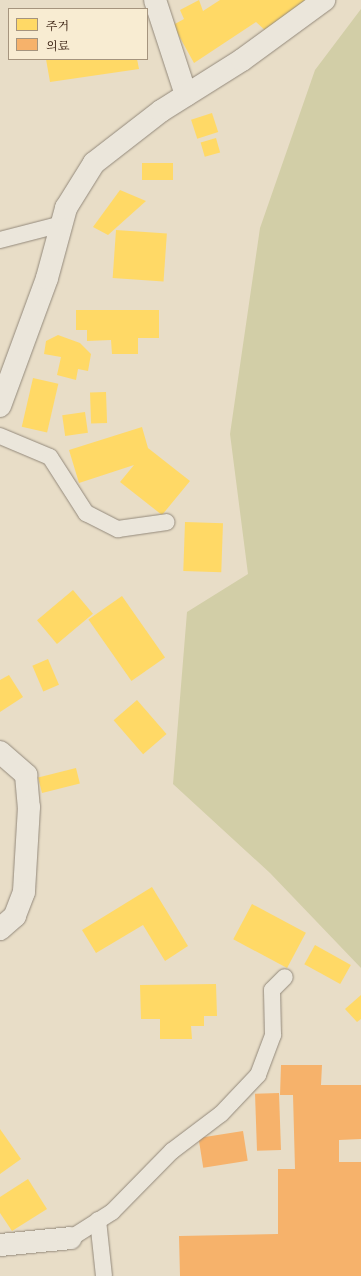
<!DOCTYPE html>
<meta charset="utf-8">
<style>
body{margin:0}
#map{position:relative;width:361px;height:1276px;overflow:hidden;background:#e8ddc7;font-family:"IM FELL French Canon","Noto Serif KR",serif}
div>[style]{position:absolute}
.green>*{inset:0;background:#d2cea7}
.homes>*{inset:0;background:#ffd966;transform-origin:0 0}
.health>*{inset:0;background:#f6b26b;transform-origin:0 0}
.roads{filter:drop-shadow(0 0 1px #93897b) drop-shadow(0 0 1px #93897b)}
.service>*{height:16px;margin:-8px;padding:0 8px;transform-origin:8px;border-radius:8px;background:#ebe6db}
.minor>*{height:22px;margin:-11px;padding:0 11px;transform-origin:11px;border-radius:11px;background:#ebe6db}
span{translate:-50% -50%;white-space:nowrap;text-align:center;line-height:1.15;-webkit-text-stroke:4px #f8ecd2;paint-order:stroke}
.legend{position:absolute;left:8px;top:8px;width:140px;height:52px;box-sizing:border-box;background:#f8ecd2;border:1px solid #a5947e;margin:0;padding:5px 7px;list-style:none;font-size:12px;color:#290f00}
.legend li{display:flex;align-items:center;gap:8px;height:20px}
.legend b{width:20px;border:1px solid #a5947e}
</style>
<div id="map">
<div class="green">
<i style="clip-path:polygon(361px 9px,361px 968px,270px 873px,173px 784px,187px 612px,248px 574px,230px 434px,260px 228px,315px 70px)"></i>
</div>
<div class="homes">
<i style="clip-path:polygon(199px 0,203px 11px,220px 0,305px 0,307px 4px,266px 31px,256px 22px,194px 63px,173px 25px,184px 19px,180px 10px)"></i>
<i style="clip-path:polygon(46px 59px,137px 59px,139px 69px,50px 82px)"></i>
<i style="left:212px;top:113px;width:20px;height:22px;rotate:72deg"></i>
<i style="left:216px;top:138px;width:15px;height:16px;rotate:74deg"></i>
<i style="left:142px;top:163px;width:31px;height:17px"></i>
<i style="clip-path:polygon(120px 190px,146px 201px,108px 235px,93px 227px)"></i>
<i style="left:116px;top:230px;width:51px;height:48px;rotate:4deg"></i>
<i style="clip-path:polygon(76px 310px,159px 310px,159px 338px,138px 338px,138px 354px,112px 354px,111px 340px,87px 341px,87px 330px,76px 330px)"></i>
<i style="clip-path:polygon(58px 335px,80px 343px,91px 354px,88px 371px,78px 369px,76px 380px,57px 375px,61px 357px,44px 354px,46px 341px)"></i>
<i style="left:33px;top:378px;width:26px;height:50px;rotate:13deg"></i>
<i style="left:106px;top:392px;width:31px;height:16px;rotate:88deg"></i>
<i style="left:85px;top:412px;width:21px;height:23px;rotate:82deg"></i>
<i style="clip-path:polygon(142px 427px,148px 448px,190px 481px,162px 515px,120px 482px,134px 465px,79px 483px,69px 450px)"></i>
<i style="left:185px;top:522px;width:38px;height:49px;rotate:2deg"></i>
<i style="left:73px;top:590px;width:31px;height:47px;rotate:50deg"></i>
<i style="left:122px;top:596px;width:75px;height:41px;rotate:55deg"></i>
<i style="left:48px;top:659px;width:28px;height:17px;rotate:67deg"></i>
<i style="clip-path:polygon(9px 675px,23px 697px,0 712px,0 680px)"></i>
<i style="left:137px;top:700px;width:45px;height:31px;rotate:49deg"></i>
<i style="left:76px;top:768px;width:16px;height:39px;rotate:76deg"></i>
<i style="clip-path:polygon(152px 887px,188px 946px,165px 961px,143px 925px,96px 953px,82px 930px)"></i>
<i style="left:252px;top:904px;width:61px;height:40px;rotate:28deg"></i>
<i style="left:315px;top:945px;width:41px;height:22px;rotate:29deg"></i>
<i style="clip-path:polygon(216px 984px,217px 1016px,204px 1016px,204px 1026px,191px 1026px,192px 1039px,160px 1039px,160px 1019px,141px 1019px,140px 985px)"></i>
<i style="clip-path:polygon(361px 995px,361px 1019px,357px 1022px,345px 1009px)"></i>
<i style="clip-path:polygon(0 1129px,21px 1159px,0 1174px)"></i>
<i style="clip-path:polygon(28px 1179px,47px 1209px,12px 1231px,0 1213px,0 1197px)"></i>
</div>
<div class="health">
<i style="clip-path:polygon(281px 1065px,322px 1065px,321px 1085px,361px 1085px,361px 1139px,339px 1140px,339px 1162px,361px 1162px,361px 1276px,180px 1276px,179px 1236px,278px 1234px,278px 1169px,295px 1169px,293px 1095px,280px 1095px)"></i>
<i style="left:279px;top:1093px;width:57px;height:24px;rotate:88deg"></i>
<i style="left:243px;top:1131px;width:30px;height:45px;rotate:81deg"></i>
</div>
<div class="roads">
<div class="service">
<i style="left:0;top:240px;width:64px;rotate:-14.5deg"></i>
<i style="left:0;top:436px;width:54px;rotate:22.8deg"></i>
<i style="left:50px;top:457px;width:67px;rotate:57.3deg"></i>
<i style="left:86px;top:513px;width:36px;rotate:27deg"></i>
<i style="left:118px;top:529px;width:49px;rotate:-8.1deg"></i>
<i style="left:98px;top:1220px;width:56px;rotate:83.9deg"></i>
<i style="left:71px;top:1238px;width:49px;rotate:-32.4deg"></i>
<i style="left:112px;top:1212px;width:86px;rotate:-45.5deg"></i>
<i style="left:172px;top:1151px;width:61px;rotate:-37.1deg"></i>
<i style="left:221px;top:1114px;width:54px;rotate:-46.5deg"></i>
<i style="left:258px;top:1075px;width:43px;rotate:-69.4deg"></i>
<i style="left:273px;top:1035px;width:45px;rotate:-91.3deg"></i>
<i style="left:272px;top:990px;width:18px;rotate:-45deg"></i>
</div>
<div class="minor">
<i style="left:155px;top:0;width:100px;rotate:71.9deg"></i>
<i style="left:0;top:406px;width:136px;rotate:-69.8deg"></i>
<i style="left:47px;top:278px;width:73px;rotate:-74.8deg"></i>
<i style="left:66px;top:208px;width:53px;rotate:-58.1deg"></i>
<i style="left:94px;top:163px;width:85px;rotate:-37.8deg"></i>
<i style="left:161px;top:111px;width:96px;rotate:-32.2deg"></i>
<i style="left:242px;top:60px;width:102px;rotate:-36.2deg"></i>
<i style="left:0;top:752px;width:35px;rotate:41deg"></i>
<i style="left:26px;top:775px;width:32px;rotate:85deg"></i>
<i style="left:29px;top:807px;width:85px;rotate:93.4deg"></i>
<i style="left:24px;top:892px;width:26px;rotate:111deg"></i>
<i style="left:15px;top:916px;width:20px;rotate:139deg"></i>
<i style="left:0;top:1245px;width:71px;rotate:-5.6deg"></i>
</div>
</div>
<ul class="legend">
<li><b style="height:11px;background:#ffd966"></b>주거</li>
<li><b style="height:11px;background:#f6b26b"></b>의료</li>
</ul>
</div>
